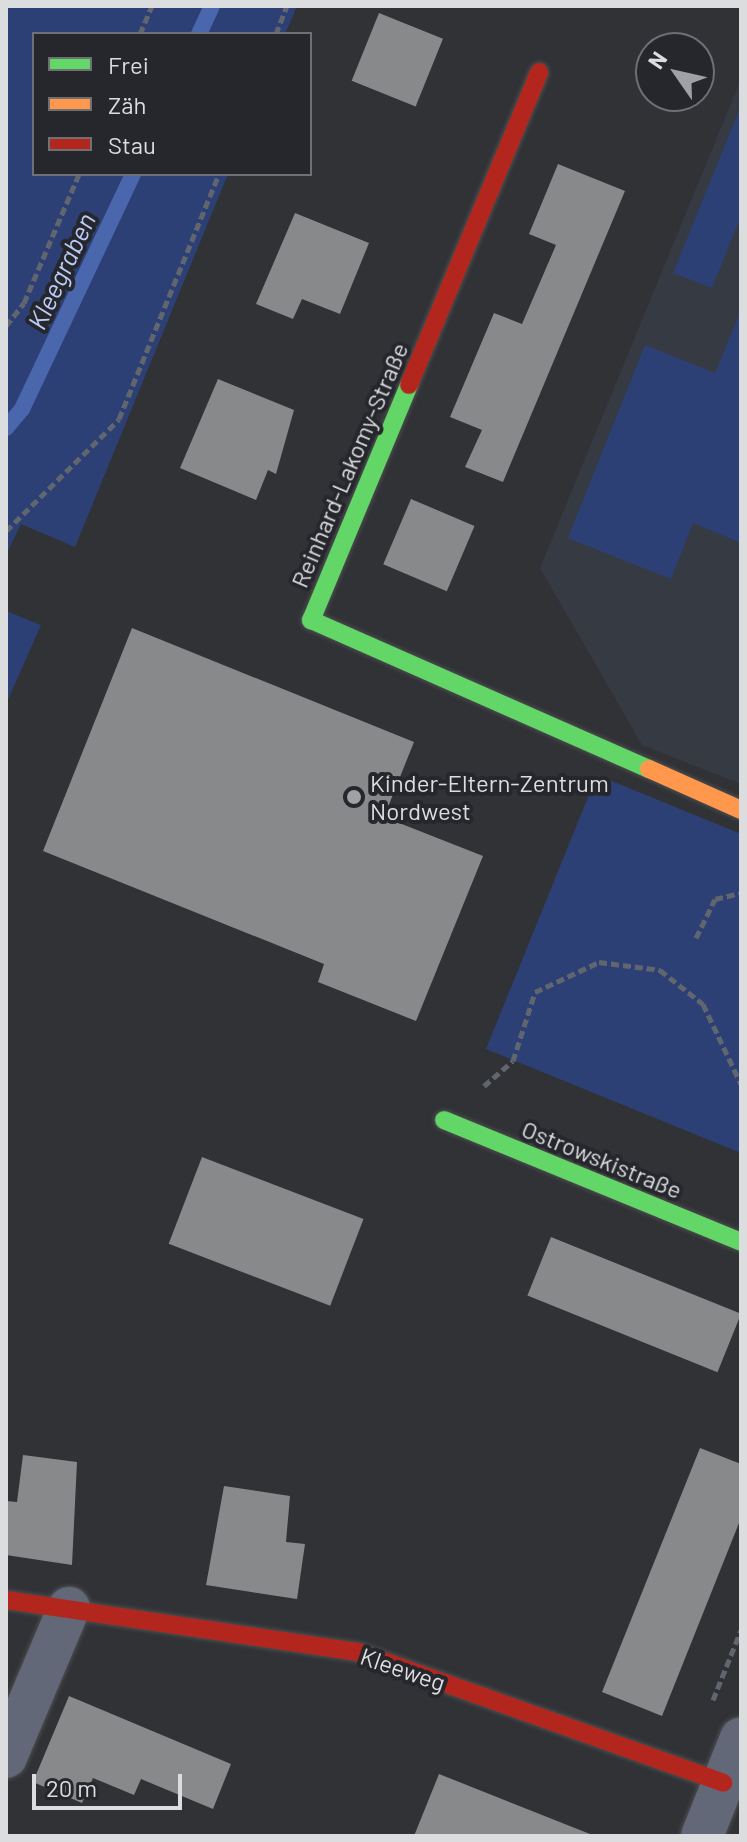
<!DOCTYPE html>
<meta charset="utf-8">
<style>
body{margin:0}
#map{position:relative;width:747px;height:1842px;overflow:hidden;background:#303235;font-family:Barlow,sans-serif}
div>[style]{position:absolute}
.built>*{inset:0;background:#363a43}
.green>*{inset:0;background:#2d4076}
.stream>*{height:16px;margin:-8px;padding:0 8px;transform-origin:8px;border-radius:8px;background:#4a66ad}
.building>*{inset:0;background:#88898b;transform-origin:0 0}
.path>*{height:5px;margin-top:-2.5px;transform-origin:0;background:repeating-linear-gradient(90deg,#60656e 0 8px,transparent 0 12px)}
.roads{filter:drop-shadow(0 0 2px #4c4d4f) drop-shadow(0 0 2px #4c4d4f)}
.street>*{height:42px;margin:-21px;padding:0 21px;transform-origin:21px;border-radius:21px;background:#626878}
.fast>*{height:18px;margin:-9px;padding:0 9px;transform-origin:9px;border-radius:9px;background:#63d668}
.slow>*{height:18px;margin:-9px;padding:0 9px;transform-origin:9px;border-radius:9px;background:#ff974d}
.jam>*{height:18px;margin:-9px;padding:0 9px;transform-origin:9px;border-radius:9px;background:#b3261e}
.dots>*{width:22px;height:22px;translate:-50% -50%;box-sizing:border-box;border:4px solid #26272c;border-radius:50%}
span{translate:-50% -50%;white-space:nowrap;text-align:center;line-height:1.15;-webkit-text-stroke:8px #26272c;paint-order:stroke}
.street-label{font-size:24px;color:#dbdddf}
.poi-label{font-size:24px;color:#dbdddf}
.left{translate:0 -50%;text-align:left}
.water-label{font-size:26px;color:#baccf7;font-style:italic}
.frame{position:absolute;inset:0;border:8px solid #dbdddf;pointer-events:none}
.legend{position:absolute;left:32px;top:32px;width:280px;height:144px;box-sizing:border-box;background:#26272c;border:2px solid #6e7074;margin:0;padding:10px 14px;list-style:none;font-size:24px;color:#dbdddf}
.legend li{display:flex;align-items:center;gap:16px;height:40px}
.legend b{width:40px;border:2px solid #6e7074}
.north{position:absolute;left:635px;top:32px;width:80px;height:80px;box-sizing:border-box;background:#26272c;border:2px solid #6e7074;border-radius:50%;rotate:304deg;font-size:22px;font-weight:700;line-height:32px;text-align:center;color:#dbdddf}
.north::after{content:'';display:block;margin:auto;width:28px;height:36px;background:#9fa1a4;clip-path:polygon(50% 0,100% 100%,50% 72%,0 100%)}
.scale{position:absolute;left:32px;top:1774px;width:150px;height:36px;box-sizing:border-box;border:4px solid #dbdddf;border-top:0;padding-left:10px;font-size:24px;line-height:28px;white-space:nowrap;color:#dbdddf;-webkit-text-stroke:6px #26272c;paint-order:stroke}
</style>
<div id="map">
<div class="built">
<i style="clip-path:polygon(741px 79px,741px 784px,642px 745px,540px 568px)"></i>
</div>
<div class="green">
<i style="clip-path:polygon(6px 6px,297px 6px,285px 34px,34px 34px,34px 174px,228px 174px,75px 547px,21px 524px,6px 555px)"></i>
<i style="clip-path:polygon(741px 106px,741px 216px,712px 288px,673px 273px)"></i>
<i style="clip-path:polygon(741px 310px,741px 543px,693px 523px,671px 579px,568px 538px,645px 345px,715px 373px)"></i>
<i style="clip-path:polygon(6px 611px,41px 625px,6px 704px)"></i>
<i style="clip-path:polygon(597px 775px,741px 834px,741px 1153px,486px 1049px)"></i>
</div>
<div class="stream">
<i style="left:199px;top:34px;width:31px;rotate:-65deg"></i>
<i style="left:6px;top:428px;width:25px;rotate:-50deg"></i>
<i style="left:22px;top:409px;width:260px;rotate:-64.7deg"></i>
</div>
<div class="building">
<i style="left:379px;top:13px;width:69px;height:73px;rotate:22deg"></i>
<i style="clip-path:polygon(558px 164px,625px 191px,503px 482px,465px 467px,482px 430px,450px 417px,494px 313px,522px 324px,556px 245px,529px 234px)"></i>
<i style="clip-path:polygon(295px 213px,369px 243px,340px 314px,302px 299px,293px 319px,256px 304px)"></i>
<i style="clip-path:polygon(218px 379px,294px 410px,276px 474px,268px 470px,256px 500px,180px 468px)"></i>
<i style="left:411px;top:499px;width:69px;height:71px;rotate:23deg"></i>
<i style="clip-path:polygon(132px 628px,414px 742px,384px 817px,483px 856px,416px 1021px,318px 982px,324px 964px,43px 851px)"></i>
<i style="left:202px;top:1157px;width:173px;height:93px;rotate:21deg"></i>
<i style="left:551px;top:1237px;width:205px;height:63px;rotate:22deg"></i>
<i style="clip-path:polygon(700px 1448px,741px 1464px,741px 1518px,662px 1716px,602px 1692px)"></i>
<i style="clip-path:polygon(23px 1455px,77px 1462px,72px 1565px,6px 1555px,6px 1501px,17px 1502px)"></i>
<i style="clip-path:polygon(224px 1486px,290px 1496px,286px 1542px,305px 1544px,297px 1599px,206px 1585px)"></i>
<i style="clip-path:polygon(69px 1696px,231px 1764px,213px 1809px,141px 1779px,134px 1795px,93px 1778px,82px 1803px,33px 1782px)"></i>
<i style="clip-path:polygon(439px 1774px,590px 1834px,589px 1836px,414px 1836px)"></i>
</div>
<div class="path">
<i style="left:140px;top:34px;width:30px;rotate:-67deg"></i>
<i style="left:276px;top:34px;width:30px;rotate:-69deg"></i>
<i style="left:6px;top:326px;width:29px;rotate:-52deg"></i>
<i style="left:24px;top:303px;width:140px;rotate:-66.9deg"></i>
<i style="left:6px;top:531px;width:159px;rotate:-44.7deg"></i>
<i style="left:119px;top:419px;width:265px;rotate:-67.8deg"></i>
<i style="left:696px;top:938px;width:43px;rotate:-64deg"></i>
<i style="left:715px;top:899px;width:27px;rotate:-13deg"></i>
<i style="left:484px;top:1086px;width:38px;rotate:-41deg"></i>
<i style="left:513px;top:1061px;width:72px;rotate:-72.3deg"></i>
<i style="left:535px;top:992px;width:71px;rotate:-25.1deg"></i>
<i style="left:599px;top:962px;width:62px;rotate:7.5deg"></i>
<i style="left:660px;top:970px;width:55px;rotate:38.3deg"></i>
<i style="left:703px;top:1004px;width:89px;rotate:64.6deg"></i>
<i style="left:713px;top:1700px;width:75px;rotate:-68.2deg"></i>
</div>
<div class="roads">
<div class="street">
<i style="left:6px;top:1757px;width:162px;rotate:-67.1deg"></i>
<i style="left:702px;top:1836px;width:105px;rotate:-68.3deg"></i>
</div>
<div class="fast">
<i style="left:409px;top:385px;width:255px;rotate:112.6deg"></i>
<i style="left:311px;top:620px;width:369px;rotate:23.8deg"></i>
<i style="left:444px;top:1120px;width:321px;rotate:22.3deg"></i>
</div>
<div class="slow">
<i style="left:649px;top:769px;width:101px;rotate:24deg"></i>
</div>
<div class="jam">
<i style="left:409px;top:385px;width:339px;rotate:-67.4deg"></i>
<i style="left:6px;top:1600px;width:356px;rotate:8.4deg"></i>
<i style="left:358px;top:1652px;width:388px;rotate:19.7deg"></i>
</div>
</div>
<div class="dots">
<i style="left:354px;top:797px;background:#9fa1a4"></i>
</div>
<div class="street-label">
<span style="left:349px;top:465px;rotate:-67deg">Reinhard-Lakomy-Straße</span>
<span style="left:602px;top:1159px;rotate:22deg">Ostrowskistraße</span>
<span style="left:403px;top:1669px;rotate:19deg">Kleeweg</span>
</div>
<div class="poi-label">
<span class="left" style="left:370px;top:797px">Kinder-Eltern-Zentrum<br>Nordwest</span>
</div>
<div class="water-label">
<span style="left:61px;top:271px;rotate:-65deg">Kleegraben</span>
</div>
<div class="frame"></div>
<ul class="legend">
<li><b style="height:10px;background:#63d668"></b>Frei</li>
<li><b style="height:10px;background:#ff974d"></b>Zäh</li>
<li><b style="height:10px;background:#b3261e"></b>Stau</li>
</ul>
<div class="north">N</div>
<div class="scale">20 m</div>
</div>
